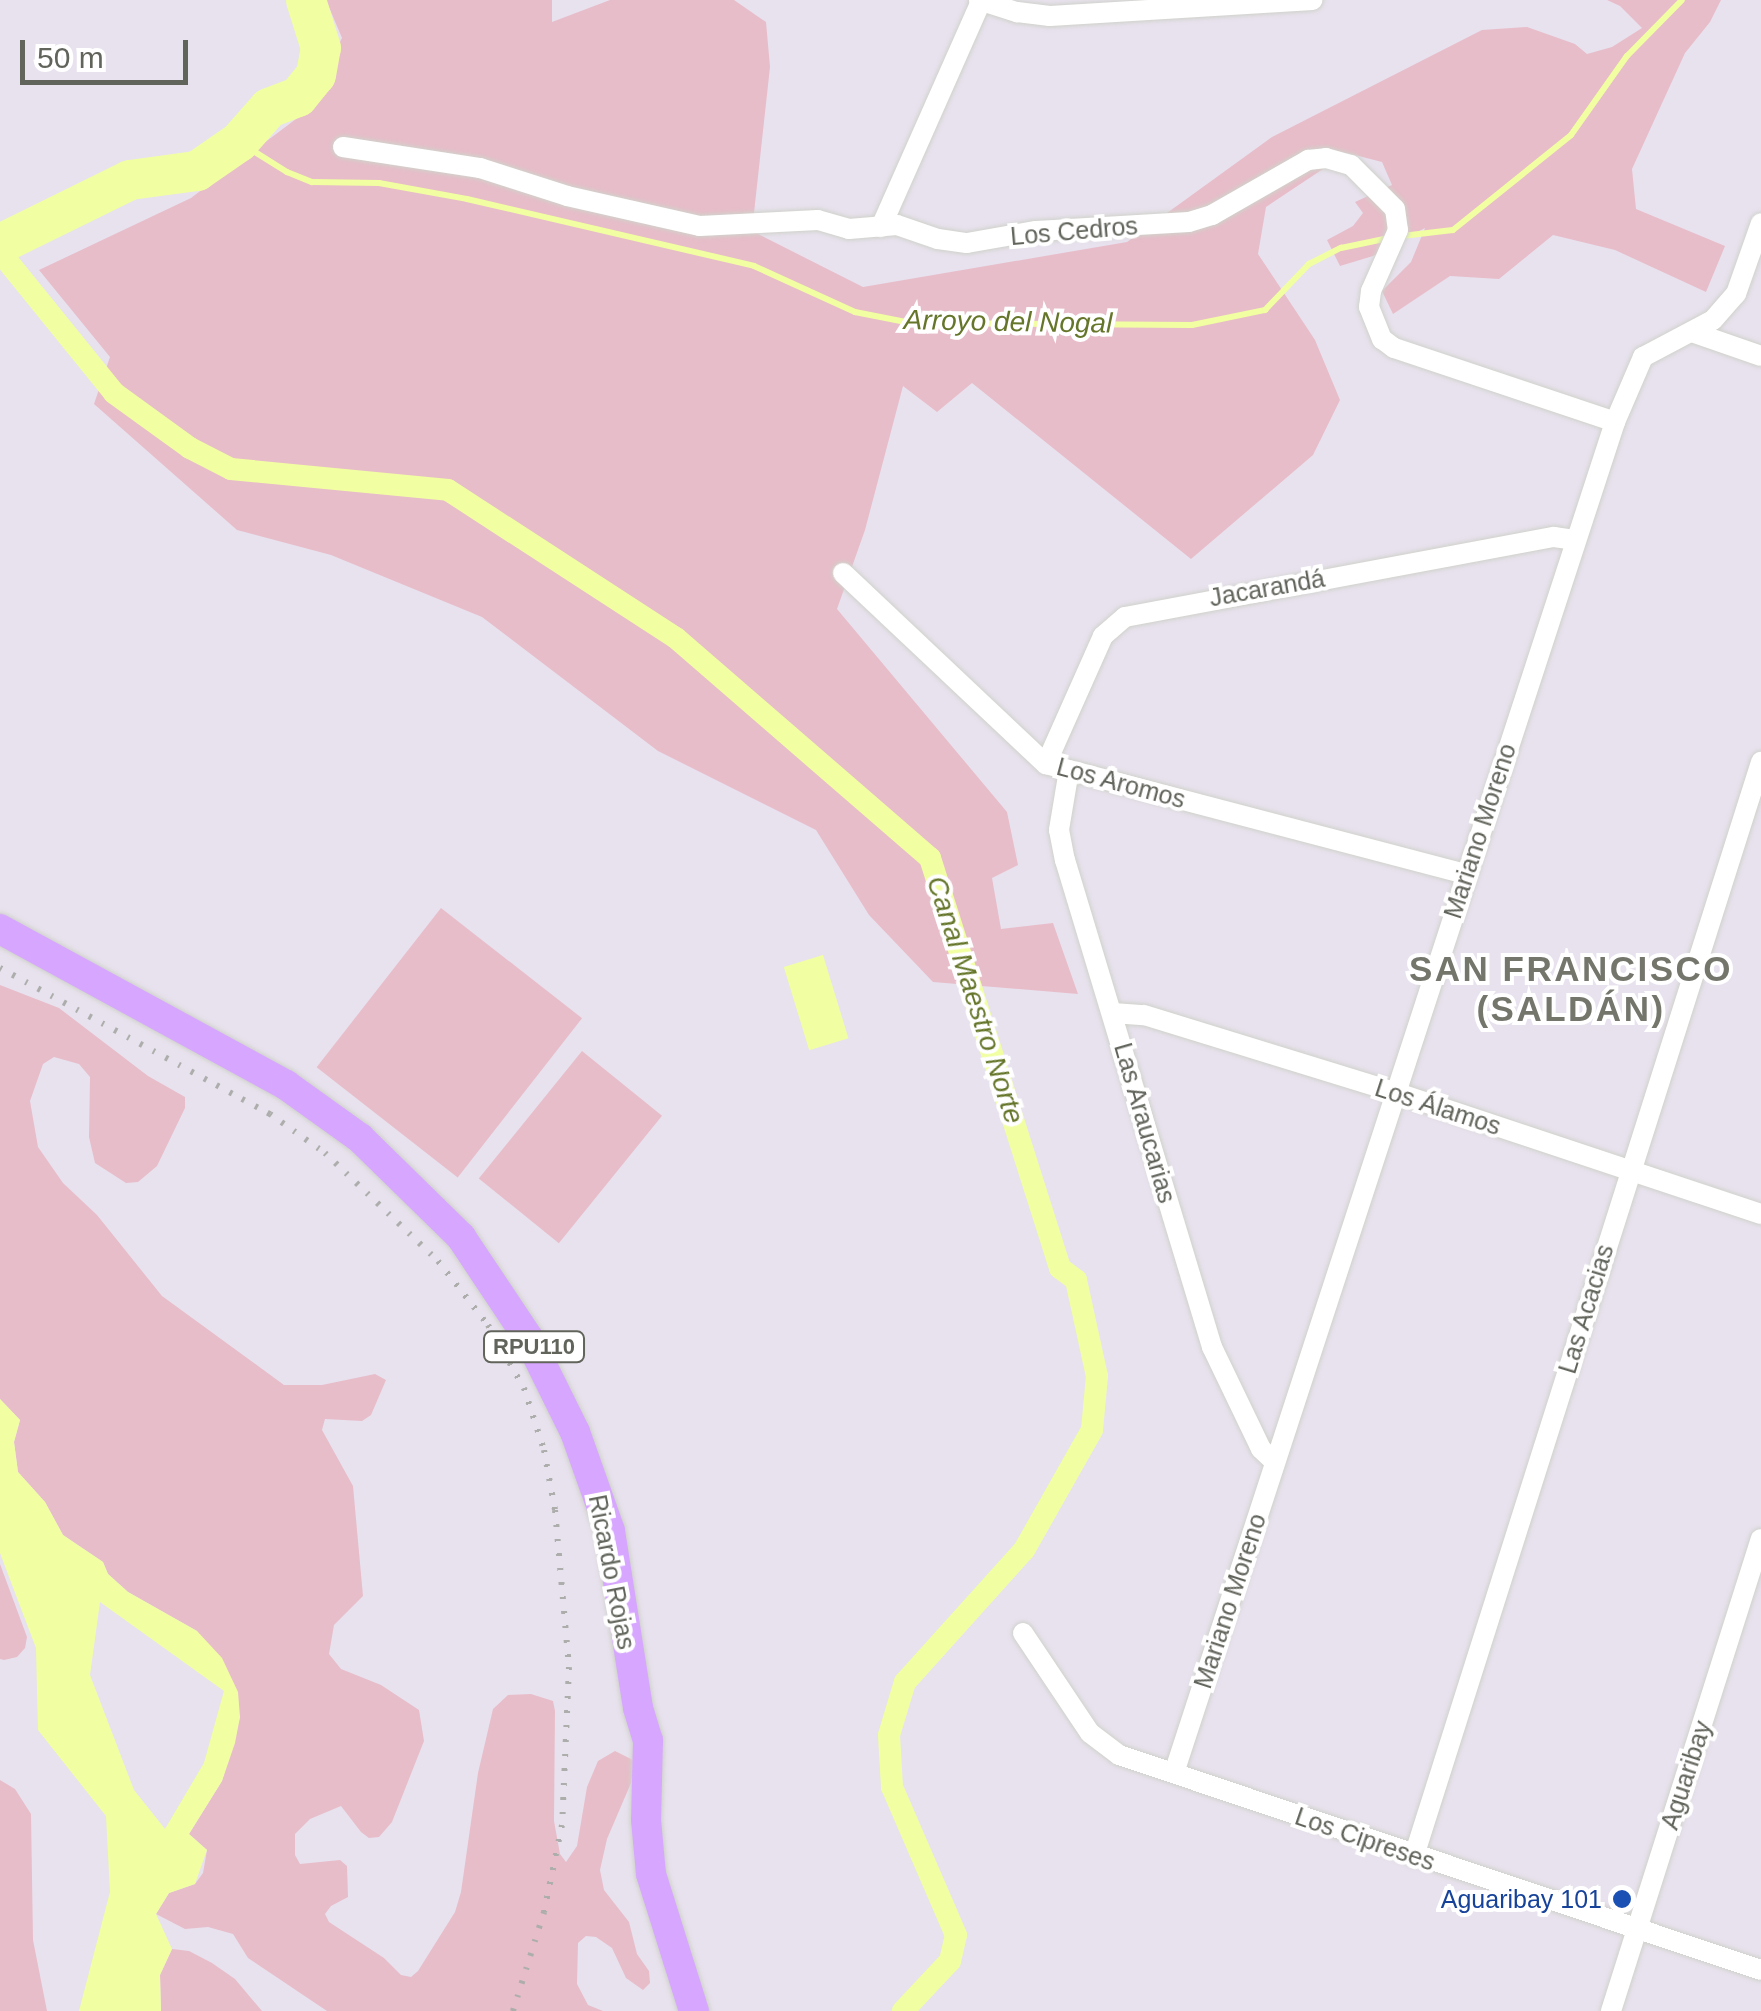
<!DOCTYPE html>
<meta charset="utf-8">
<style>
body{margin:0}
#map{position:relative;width:1761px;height:2011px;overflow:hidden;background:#e8e2ee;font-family:Helvetica,sans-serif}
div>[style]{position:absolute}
.green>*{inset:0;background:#e7bdc9;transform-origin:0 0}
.water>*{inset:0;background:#f1ffa2;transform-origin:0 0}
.stream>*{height:6px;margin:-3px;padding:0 3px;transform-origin:3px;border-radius:3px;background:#f1ffa2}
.canal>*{height:22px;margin:-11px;padding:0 11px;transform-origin:11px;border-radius:11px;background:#f1ffa2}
.river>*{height:40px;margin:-20px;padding:0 20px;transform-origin:20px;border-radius:20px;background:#f1ffa2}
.roads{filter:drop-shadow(0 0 2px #d0d2cb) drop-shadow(0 0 2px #d0d2cb)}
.minor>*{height:20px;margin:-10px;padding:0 10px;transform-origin:10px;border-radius:10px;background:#fff}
.primary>*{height:30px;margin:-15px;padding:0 15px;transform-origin:15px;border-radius:15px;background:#d7a7ff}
.rail>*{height:6px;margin-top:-3px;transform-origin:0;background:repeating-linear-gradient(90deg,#adaeac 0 2.5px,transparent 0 14.5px)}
.dots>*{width:28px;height:28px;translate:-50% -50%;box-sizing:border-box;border:5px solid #fff;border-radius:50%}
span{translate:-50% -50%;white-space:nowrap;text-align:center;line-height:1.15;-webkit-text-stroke:8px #fff;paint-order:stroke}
.shield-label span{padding:2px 8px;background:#fff;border:2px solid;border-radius:8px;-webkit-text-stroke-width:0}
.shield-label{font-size:22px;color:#61645b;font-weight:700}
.street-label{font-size:25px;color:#61645b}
.transit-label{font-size:25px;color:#164399}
.right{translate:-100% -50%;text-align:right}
.water-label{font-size:28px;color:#65762a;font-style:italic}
.district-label{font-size:35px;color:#74766c;font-weight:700;letter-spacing:2.5px}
.scale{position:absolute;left:20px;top:40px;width:168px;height:45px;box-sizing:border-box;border:5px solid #61645b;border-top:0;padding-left:12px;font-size:30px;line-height:35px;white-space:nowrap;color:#61645b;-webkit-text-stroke:8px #fff;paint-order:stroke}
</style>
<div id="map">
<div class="green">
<i style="clip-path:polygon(326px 0,552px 0,552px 22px,610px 0,734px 0,766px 22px,770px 67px,752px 231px,863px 287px,1127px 242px,1272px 137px,1482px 30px,1527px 27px,1575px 44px,1587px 54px,1612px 47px,1642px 28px,1620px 6px,1607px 0,1721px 0,1710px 22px,1685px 53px,1632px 169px,1636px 209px,1725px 246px,1706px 292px,1615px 250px,1553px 235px,1499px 279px,1450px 276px,1393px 314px,1382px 291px,1411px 262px,1425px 228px,1373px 256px,1340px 266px,1327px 240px,1353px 226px,1363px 213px,1355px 202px,1392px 185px,1382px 162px,1347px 153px,1266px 207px,1258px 254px,1315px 340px,1340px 400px,1313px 455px,1191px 559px,972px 383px,937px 412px,903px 386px,865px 530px,837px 609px,1007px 812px,1018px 865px,992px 878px,1001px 929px,1053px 923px,1078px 994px,933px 982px,869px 915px,816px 830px,658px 751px,482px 617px,331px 555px,237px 530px,94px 404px,110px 357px,39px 270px,191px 198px,300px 116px,342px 38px)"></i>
<i style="left:441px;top:908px;width:179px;height:202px;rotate:38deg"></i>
<i style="clip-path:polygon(0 985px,59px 1008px,148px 1076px,185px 1097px,185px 1108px,157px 1166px,138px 1182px,126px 1183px,95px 1163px,89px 1137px,90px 1077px,79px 1064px,54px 1057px,43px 1064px,30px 1101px,38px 1147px,63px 1183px,97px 1215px,162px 1296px,284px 1385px,322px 1385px,375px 1374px,386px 1380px,371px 1415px,362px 1421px,325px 1419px,322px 1430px,353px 1486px,363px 1596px,334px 1625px,329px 1654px,341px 1669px,381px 1685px,419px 1710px,424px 1741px,392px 1822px,379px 1837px,369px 1838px,361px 1832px,341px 1806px,310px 1819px,295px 1834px,295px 1855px,300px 1864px,340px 1860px,347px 1866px,348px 1897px,331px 1906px,325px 1914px,329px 1922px,384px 1958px,401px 1975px,411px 1977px,418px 1971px,455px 1912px,461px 1892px,478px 1773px,493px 1709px,508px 1695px,531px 1694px,553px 1701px,555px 1711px,554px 1821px,560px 1854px,566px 1862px,577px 1846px,587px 1787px,598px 1761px,615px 1751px,635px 1761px,631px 1783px,607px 1839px,600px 1870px,604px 1890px,629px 1922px,637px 1954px,649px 1971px,650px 1983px,643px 1990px,626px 1978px,612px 1948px,596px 1937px,586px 1936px,578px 1943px,577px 1984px,588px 2005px,603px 2011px,327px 2011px,248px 1958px,233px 1934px,208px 1927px,185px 1929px,156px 1914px,169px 1893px,195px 1884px,203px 1873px,207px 1850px,189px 1834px,222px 1781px,240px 1717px,197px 1631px,128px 1592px,108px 1574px,103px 1562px,63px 1535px,45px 1502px,18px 1472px,14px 1442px,20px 1420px,0 1399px)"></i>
<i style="left:582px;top:1051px;width:103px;height:164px;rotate:39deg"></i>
<i style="clip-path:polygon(0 1564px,27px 1637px,25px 1648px,17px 1657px,4px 1660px,0 1659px)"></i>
<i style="clip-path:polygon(0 1780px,15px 1789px,31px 1814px,33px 1940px,47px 2011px,0 2011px)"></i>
<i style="clip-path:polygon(172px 1949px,189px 1951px,212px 1963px,235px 1979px,262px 2011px,161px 2011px,160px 1975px)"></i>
</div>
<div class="water">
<i style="left:823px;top:955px;width:87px;height:41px;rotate:73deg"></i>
<i style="clip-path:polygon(evenodd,0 1399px,20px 1420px,14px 1442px,18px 1472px,45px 1502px,63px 1535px,103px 1562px,108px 1574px,128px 1592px,197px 1631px,222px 1658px,238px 1692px,240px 1717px,235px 1743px,222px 1781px,189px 1834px,207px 1850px,195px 1884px,169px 1893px,156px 1914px,172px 1949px,160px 1975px,161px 2011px,79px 2011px,110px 1892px,106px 1816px,38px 1730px,36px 1648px,0 1553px,0 1399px,100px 1602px,224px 1691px,204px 1763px,165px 1829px,134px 1790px,90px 1675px,100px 1602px)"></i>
</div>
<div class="stream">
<i style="left:239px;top:142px;width:57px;rotate:32deg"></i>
<i style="left:287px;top:172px;width:27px;rotate:22deg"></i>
<i style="left:312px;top:182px;width:67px;rotate:0.9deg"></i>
<i style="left:379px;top:183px;width:89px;rotate:10.3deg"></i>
<i style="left:467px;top:199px;width:295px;rotate:13.1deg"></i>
<i style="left:754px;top:266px;width:111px;rotate:24.5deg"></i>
<i style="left:855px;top:312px;width:57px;rotate:11.1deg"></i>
<i style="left:911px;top:323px;width:281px;rotate:0.4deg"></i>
<i style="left:1192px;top:325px;width:75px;rotate:-11.6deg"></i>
<i style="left:1265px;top:310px;width:64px;rotate:-46.3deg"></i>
<i style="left:1309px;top:264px;width:36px;rotate:-27deg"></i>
<i style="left:1341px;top:248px;width:49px;rotate:-11.8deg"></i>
<i style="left:1402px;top:236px;width:51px;rotate:-6.7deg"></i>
<i style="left:1453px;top:230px;width:151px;rotate:-38.8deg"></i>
<i style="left:1571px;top:135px;width:97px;rotate:-54.7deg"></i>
<i style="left:1627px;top:56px;width:78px;rotate:-45.5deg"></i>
</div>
<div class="canal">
<i style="left:0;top:252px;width:181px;rotate:51deg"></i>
<i style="left:114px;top:393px;width:94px;rotate:35.9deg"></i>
<i style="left:190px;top:448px;width:46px;rotate:27.1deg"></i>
<i style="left:231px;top:469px;width:218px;rotate:5.5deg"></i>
<i style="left:448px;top:490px;width:272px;rotate:33deg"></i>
<i style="left:676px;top:638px;width:336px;rotate:40.9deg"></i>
<i style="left:930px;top:858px;width:430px;rotate:72.4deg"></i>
<i style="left:1060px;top:1268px;width:20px;rotate:37deg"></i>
<i style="left:1076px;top:1280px;width:98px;rotate:77.7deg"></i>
<i style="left:1097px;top:1376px;width:54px;rotate:95.3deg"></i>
<i style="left:1092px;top:1430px;width:138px;rotate:119.5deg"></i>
<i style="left:1024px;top:1550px;width:178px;rotate:132deg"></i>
<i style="left:905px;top:1682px;width:55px;rotate:106.8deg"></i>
<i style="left:889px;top:1735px;width:52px;rotate:86.7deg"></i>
<i style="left:892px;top:1787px;width:161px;rotate:66.6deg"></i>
<i style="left:956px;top:1935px;width:27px;rotate:103deg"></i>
<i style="left:950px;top:1961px;width:69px;rotate:133.2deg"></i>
</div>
<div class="river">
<i style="left:0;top:244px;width:145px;rotate:-26.2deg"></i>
<i style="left:130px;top:180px;width:68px;rotate:-7.7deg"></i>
<i style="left:197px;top:171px;width:51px;rotate:-34.6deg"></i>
<i style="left:239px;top:142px;width:45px;rotate:-48.6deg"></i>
<i style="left:269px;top:108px;width:31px;rotate:-21deg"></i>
<i style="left:298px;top:97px;width:28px;rotate:-51deg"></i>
<i style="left:316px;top:75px;width:27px;rotate:-80deg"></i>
<i style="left:321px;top:48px;width:50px;rotate:-107.4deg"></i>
</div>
<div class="roads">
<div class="minor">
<i style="left:979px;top:0;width:40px;rotate:18deg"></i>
<i style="left:1017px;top:12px;width:33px;rotate:7deg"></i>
<i style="left:1050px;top:16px;width:263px;rotate:-3.5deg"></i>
<i style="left:343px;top:147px;width:139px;rotate:8.7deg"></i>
<i style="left:480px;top:168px;width:91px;rotate:17.8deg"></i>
<i style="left:567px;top:196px;width:136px;rotate:12.7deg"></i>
<i style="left:700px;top:226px;width:118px;rotate:-2.9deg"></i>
<i style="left:818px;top:220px;width:32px;rotate:16deg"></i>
<i style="left:849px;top:229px;width:48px;rotate:-4.8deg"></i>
<i style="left:897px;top:225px;width:43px;rotate:18.9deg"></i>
<i style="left:938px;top:239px;width:29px;rotate:8deg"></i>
<i style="left:967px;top:243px;width:70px;rotate:-9.9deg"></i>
<i style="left:1036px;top:231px;width:153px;rotate:-3.4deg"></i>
<i style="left:1189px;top:222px;width:24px;rotate:-17deg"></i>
<i style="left:1212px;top:215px;width:111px;rotate:-29.8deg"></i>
<i style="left:1308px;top:160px;width:18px;rotate:-6deg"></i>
<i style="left:1326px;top:158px;width:26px;rotate:16deg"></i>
<i style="left:1351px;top:165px;width:62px;rotate:45deg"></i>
<i style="left:1395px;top:209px;width:21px;rotate:82deg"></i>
<i style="left:1398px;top:230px;width:67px;rotate:113.9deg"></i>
<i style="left:1371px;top:291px;width:16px;rotate:97deg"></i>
<i style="left:1369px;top:307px;width:35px;rotate:68deg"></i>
<i style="left:1382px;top:339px;width:15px;rotate:37deg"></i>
<i style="left:1394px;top:348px;width:233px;rotate:18.5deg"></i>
<i style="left:881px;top:227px;width:247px;rotate:-66.1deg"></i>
<i style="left:1692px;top:332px;width:73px;rotate:19.2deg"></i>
<i style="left:843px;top:573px;width:279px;rotate:43.3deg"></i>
<i style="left:1046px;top:764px;width:433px;rotate:14.7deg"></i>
<i style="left:1046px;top:764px;width:140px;rotate:-66deg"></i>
<i style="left:1103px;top:636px;width:29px;rotate:-41deg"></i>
<i style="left:1125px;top:617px;width:436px;rotate:-10.6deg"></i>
<i style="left:1554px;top:537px;width:22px;rotate:8deg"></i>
<i style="left:1069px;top:770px;width:61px;rotate:99.5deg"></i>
<i style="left:1059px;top:830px;width:31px;rotate:79deg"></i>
<i style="left:1065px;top:860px;width:509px;rotate:73.2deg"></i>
<i style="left:1212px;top:1347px;width:113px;rotate:64.3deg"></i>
<i style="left:1261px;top:1449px;width:19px;rotate:43deg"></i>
<i style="left:1113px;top:1013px;width:31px;rotate:4deg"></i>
<i style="left:1144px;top:1015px;width:262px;rotate:17.1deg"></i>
<i style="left:1394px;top:1092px;width:387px;rotate:18.4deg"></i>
<i style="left:1023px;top:1633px;width:120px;rotate:56.2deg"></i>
<i style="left:1090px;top:1733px;width:36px;rotate:37deg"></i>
<i style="left:1119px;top:1755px;width:677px;rotate:18.52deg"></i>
<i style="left:1174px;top:1773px;width:1421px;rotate:-71.92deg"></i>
<i style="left:1615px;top:422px;width:71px;rotate:-66.7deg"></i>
<i style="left:1643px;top:357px;width:79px;rotate:-27.9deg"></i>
<i style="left:1713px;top:320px;width:35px;rotate:-49deg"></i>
<i style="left:1736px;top:294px;width:75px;rotate:-70.6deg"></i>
<i style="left:1414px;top:1856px;width:1148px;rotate:-72.4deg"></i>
<i style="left:1611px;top:2011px;width:495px;rotate:-72.4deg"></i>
</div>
<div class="primary">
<i style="left:0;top:929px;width:326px;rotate:28.6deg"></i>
<i style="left:286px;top:1085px;width:91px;rotate:35.6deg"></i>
<i style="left:360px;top:1138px;width:141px;rotate:44.4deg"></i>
<i style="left:461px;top:1237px;width:123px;rotate:56.3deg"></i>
<i style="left:529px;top:1339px;width:104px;rotate:63.7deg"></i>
<i style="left:575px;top:1432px;width:105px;rotate:70.5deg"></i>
<i style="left:610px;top:1531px;width:179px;rotate:81deg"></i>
<i style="left:638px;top:1708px;width:34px;rotate:73deg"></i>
<i style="left:648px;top:1740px;width:80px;rotate:91.4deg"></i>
<i style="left:646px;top:1820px;width:54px;rotate:84.7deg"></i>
<i style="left:651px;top:1874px;width:144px;rotate:72.6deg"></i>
</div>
</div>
<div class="rail">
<i style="left:0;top:968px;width:307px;rotate:28.4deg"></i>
<i style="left:270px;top:1114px;width:67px;rotate:35.3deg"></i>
<i style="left:325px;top:1153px;width:156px;rotate:43.7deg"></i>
<i style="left:438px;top:1261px;width:81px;rotate:52deg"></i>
<i style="left:488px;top:1325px;width:73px;rotate:60.3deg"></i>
<i style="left:524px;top:1388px;width:65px;rotate:72.1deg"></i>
<i style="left:544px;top:1450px;width:61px;rotate:79.6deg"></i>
<i style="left:555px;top:1510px;width:158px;rotate:84.9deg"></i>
<i style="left:569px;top:1667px;width:158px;rotate:92.5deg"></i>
<i style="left:562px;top:1825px;width:89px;rotate:101.7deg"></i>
<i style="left:544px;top:1912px;width:104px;rotate:107.4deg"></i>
</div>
<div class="dots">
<i style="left:1622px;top:1899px;background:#1a4fb4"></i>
</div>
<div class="shield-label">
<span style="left:534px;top:1347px">RPU110</span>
</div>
<div class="street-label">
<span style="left:1074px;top:231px;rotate:-5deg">Los Cedros</span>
<span style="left:1267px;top:588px;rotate:-10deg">Jacarandá</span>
<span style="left:1121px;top:783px;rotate:15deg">Los Aromos</span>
<span style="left:1480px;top:831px;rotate:-72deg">Mariano Moreno</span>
<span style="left:1438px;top:1107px;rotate:18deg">Los Álamos</span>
<span style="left:1145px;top:1123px;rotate:74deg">Las Araucarias</span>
<span style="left:1586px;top:1309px;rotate:-73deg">Las Acacias</span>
<span style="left:612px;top:1572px;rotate:79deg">Ricardo Rojas</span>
<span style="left:1230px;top:1601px;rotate:-72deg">Mariano Moreno</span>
<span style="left:1686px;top:1775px;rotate:-72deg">Aguaribay</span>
<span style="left:1365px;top:1839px;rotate:19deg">Los Cipreses</span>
</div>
<div class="transit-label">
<span class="right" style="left:1602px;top:1899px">Aguaribay 101</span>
</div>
<div class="water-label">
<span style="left:1008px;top:322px;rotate:1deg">Arroyo del Nogal</span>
<span style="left:975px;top:1000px;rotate:72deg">Canal Maestro Norte</span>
</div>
<div class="district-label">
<span style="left:1571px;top:989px">SAN FRANCISCO<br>(SALDÁN)</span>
</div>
<div class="scale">50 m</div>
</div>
